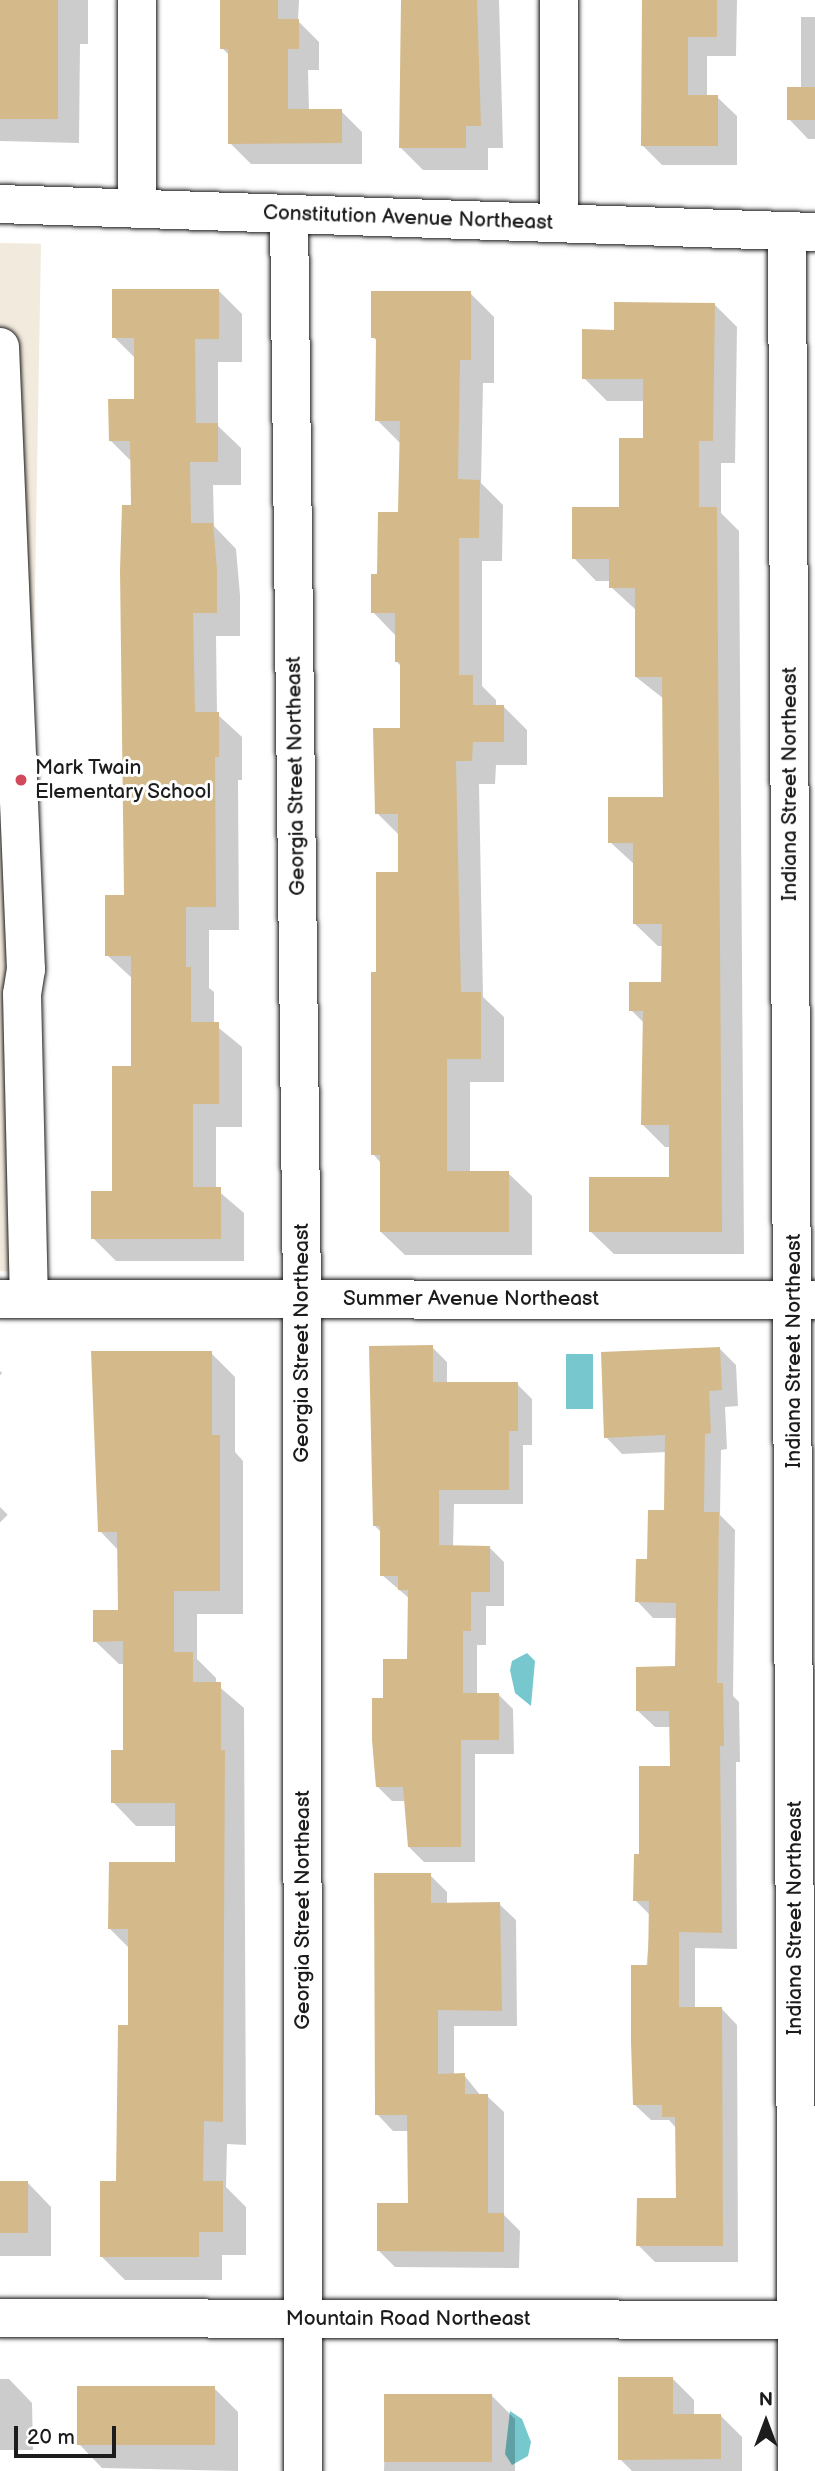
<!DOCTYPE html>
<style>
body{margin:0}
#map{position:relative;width:815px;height:2471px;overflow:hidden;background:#fff;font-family:"Balsamiq Sans",sans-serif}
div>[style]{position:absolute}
.built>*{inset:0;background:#f2eadc;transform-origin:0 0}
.water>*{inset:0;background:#77c8ce;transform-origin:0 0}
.shadow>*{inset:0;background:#0003;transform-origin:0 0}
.building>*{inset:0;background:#d4ba8a;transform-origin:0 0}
.roads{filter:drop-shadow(0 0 2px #1c1c1c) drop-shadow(0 0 2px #1c1c1c)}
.minor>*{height:38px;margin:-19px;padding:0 19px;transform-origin:19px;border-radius:19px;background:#fff}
.dots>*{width:19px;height:19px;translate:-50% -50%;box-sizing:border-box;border:4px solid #fff;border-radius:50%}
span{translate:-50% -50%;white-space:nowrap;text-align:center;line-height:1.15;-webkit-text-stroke:6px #fff;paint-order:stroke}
.street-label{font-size:21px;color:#1c1c1c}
.poi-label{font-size:21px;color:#1c1c1c}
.left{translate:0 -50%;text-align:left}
.north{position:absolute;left:731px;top:2387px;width:70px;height:70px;-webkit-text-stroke:5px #fff;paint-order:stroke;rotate:0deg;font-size:19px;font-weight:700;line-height:28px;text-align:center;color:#1c1c1c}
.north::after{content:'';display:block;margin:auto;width:24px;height:32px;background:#1c1c1c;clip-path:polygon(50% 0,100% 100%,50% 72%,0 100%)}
.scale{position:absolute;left:14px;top:2426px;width:102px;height:32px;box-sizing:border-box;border:4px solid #1c1c1c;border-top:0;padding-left:9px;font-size:21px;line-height:24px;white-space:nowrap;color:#1c1c1c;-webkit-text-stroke:5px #fff;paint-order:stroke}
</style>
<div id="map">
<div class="built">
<i style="left:0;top:243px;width:41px;height:1028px;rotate:1deg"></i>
</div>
<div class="water">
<i style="left:566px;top:1354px;width:27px;height:55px"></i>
<i style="clip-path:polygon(527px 1653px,535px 1661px,531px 1706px,515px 1693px,510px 1670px,512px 1661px)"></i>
<i style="clip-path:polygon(510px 2411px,522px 2419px,531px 2442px,528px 2456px,512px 2465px,505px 2454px)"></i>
</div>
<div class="shadow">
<i style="clip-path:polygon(0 0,88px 0,88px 44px,80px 44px,79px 143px,0 141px)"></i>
<i style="clip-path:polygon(223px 0,299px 0,298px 21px,319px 42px,319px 70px,308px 70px,309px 111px,341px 111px,362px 132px,362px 164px,251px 164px,230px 143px,230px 56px,222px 48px)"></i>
<i style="clip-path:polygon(402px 0,499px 0,503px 148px,488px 148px,488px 170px,423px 170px,401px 148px)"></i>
<i style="clip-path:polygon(642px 0,737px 0,736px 56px,707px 56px,707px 97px,717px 97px,737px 116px,737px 165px,662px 165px,642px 145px)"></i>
<i style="clip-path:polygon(801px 17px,815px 17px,815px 139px,808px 139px,789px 119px,801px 89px)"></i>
<i style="clip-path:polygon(219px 291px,242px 314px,242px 362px,218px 362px,218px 426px,241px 448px,241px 485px,213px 485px,214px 526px,236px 549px,240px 595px,240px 636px,216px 636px,217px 714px,242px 737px,242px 780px,238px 780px,239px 930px,209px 930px,209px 988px,214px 992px,214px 1024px,242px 1047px,242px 1127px,216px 1127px,216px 1189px,244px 1213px,244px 1261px,116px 1261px,93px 1238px,114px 1193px,133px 1067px,133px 979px,107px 955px,126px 897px,133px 507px,132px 462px,110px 440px,136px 401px,136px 359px,114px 337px)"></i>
<i style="clip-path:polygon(470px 293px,494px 317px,494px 383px,483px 383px,481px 483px,503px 505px,502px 561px,482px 561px,482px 686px,496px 700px,496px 706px,503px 706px,527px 730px,527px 765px,496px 765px,495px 784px,479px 784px,483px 997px,504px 1017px,504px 1082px,470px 1082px,470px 1173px,508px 1173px,532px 1196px,532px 1255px,405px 1255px,381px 1232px,381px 1163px,373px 1154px,378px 974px,400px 874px,400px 836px,377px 813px,402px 730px,402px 667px,396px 661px,396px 636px,373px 612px,379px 576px,400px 514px,401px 444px,377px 420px,378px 342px,373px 337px)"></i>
<i style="clip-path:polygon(714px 304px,737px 327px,735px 463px,721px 463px,721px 513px,739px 531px,744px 1254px,614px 1254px,591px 1232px,671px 1179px,671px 1147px,665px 1147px,642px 1124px,645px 1024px,631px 1010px,663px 983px,664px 946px,658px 946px,635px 924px,635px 865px,610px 842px,665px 799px,664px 699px,636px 677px,636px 610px,611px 587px,611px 581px,596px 581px,574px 558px,621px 508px,645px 440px,645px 401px,607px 401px,584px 378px,615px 332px)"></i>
<i style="clip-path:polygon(432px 1347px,447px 1362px,447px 1384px,517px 1384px,532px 1399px,532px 1445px,523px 1445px,523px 1504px,454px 1504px,453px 1547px,489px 1547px,504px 1562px,504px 1606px,486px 1606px,486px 1645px,477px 1645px,477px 1694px,498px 1694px,513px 1709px,514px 1754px,475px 1754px,475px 1862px,424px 1862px,409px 1847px,406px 1801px,392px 1801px,377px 1786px,385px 1700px,409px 1661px,410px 1599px,382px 1575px,382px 1533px,375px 1526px)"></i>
<i style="clip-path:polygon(720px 1349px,736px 1365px,738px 1406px,725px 1407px,727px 1449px,721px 1450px,720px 1515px,735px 1530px,733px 1696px,739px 1702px,740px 1762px,736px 1762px,737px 1949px,695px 1948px,695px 2008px,721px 2008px,737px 2025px,738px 2262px,655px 2262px,638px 2245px,677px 2200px,676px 2128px,669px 2120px,651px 2120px,634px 2104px,651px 1916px,635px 1900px,640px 1856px,672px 1768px,671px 1727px,655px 1727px,638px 1711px,677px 1668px,677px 1618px,653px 1618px,637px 1601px,666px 1512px,667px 1452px,622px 1454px,606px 1437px)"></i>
<i style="clip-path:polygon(211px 1353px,235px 1377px,235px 1452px,243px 1461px,243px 1614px,197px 1614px,197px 1659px,216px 1678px,216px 1684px,244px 1708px,246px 2145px,227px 2144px,226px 2187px,246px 2207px,246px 2255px,222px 2255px,222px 2280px,125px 2280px,101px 2256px,117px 2183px,130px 2026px,130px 1949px,109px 1928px,176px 1864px,176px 1826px,136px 1826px,113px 1802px,125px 1752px,125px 1664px,119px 1664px,95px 1641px,120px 1612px,119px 1551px,100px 1531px)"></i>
<i style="left:0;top:1371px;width:3px;height:42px;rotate:45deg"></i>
<i style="left:0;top:1507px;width:11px;height:79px;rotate:45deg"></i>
<i style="clip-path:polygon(430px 1875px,447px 1892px,447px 1904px,499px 1904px,516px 1920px,517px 2026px,454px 2026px,454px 2075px,464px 2075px,481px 2096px,487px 2096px,504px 2112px,504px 2215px,520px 2231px,519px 2268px,395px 2267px,379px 2251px,410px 2204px,409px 2131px,393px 2131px,377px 2114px)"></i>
<i style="clip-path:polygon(0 2183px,28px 2183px,51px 2207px,51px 2256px,0 2256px)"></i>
<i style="clip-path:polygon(672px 2378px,694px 2400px,694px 2415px,720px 2415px,742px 2437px,742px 2471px,632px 2471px,620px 2459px)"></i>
<i style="clip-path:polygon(0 2379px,9px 2379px,32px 2403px,33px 2450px,0 2450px)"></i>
<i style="clip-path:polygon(214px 2388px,238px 2412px,238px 2471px,102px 2468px,79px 2444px)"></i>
<i style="clip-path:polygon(386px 2395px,491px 2395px,515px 2419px,515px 2471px,384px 2471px)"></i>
</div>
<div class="building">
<i style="left:0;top:0;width:58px;height:119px"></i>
<i style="clip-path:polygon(220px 0,278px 0,278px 19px,299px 19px,299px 49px,288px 49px,288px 109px,342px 109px,342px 143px,228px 144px,228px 49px,220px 49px)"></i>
<i style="clip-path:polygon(401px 0,477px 0,481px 126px,466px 126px,466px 148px,399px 148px)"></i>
<i style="clip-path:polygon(642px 0,717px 0,717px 37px,688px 37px,688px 95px,718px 95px,718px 146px,641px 146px)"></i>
<i style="left:787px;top:87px;width:28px;height:33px"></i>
<i style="clip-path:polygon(112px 289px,219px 289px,219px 339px,195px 339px,196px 423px,218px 423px,218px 462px,190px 462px,191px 523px,213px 523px,217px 570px,217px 613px,193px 613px,195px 712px,219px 712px,219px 757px,215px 757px,216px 907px,186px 907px,186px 967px,191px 967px,191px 1022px,219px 1022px,219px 1104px,193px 1104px,193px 1187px,221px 1187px,221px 1239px,91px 1239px,91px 1191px,112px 1191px,112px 1066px,131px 1066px,131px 956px,105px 956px,105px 895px,124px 895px,120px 570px,122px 505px,131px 505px,130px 441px,109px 441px,108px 399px,134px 399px,134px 338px,112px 338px)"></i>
<i style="clip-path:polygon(371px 291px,471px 291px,471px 360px,460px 360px,458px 479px,480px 480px,479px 538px,459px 538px,459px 675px,473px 675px,473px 705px,504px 705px,504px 742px,473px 742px,472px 761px,456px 761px,461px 992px,481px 992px,481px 1059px,447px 1059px,447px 1171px,509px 1171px,509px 1232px,380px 1232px,380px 1155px,371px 1155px,371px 972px,376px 972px,376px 872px,398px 872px,398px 814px,375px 814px,373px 728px,400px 728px,400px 662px,395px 662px,395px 613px,371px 613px,371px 574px,377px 574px,378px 512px,398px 512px,400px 421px,375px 421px,376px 338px,371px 338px)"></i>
<i style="clip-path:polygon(614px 302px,715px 303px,713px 441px,699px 441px,699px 507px,717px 507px,722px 1232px,589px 1232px,589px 1177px,669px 1177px,669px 1125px,641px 1125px,643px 1011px,629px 1011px,629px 982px,661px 982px,662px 924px,633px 924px,633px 843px,608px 843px,608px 797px,663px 797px,662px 677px,635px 677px,635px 588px,609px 588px,609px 559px,572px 559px,572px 507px,619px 507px,619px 438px,643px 438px,643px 379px,582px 379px,582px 329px,614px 330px)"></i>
<i style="clip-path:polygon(433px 1345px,433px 1382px,518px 1382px,518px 1431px,509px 1431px,509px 1490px,439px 1490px,439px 1545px,490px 1546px,490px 1592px,471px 1592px,471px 1631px,463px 1631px,463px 1693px,499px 1693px,499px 1740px,461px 1740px,461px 1847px,408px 1847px,403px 1787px,376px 1787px,372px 1740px,372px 1698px,383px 1698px,383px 1659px,407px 1659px,408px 1590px,398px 1590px,398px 1576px,380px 1576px,380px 1526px,373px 1526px,369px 1346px)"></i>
<i style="clip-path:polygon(720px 1347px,722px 1390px,709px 1391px,711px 1433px,705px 1434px,704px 1512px,719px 1512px,717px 1683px,723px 1683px,724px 1746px,720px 1746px,722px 1933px,679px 1932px,679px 2007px,722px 2007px,723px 2246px,636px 2246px,637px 2198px,676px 2198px,675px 2117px,662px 2117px,662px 2105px,633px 2105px,631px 2042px,631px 1965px,648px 1965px,649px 1901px,633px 1901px,634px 1854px,639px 1854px,639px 1766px,670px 1766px,669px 1711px,636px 1711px,636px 1667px,675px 1666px,676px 1603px,635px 1602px,636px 1559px,647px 1559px,648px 1510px,664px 1510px,665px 1435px,604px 1438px,601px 1352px)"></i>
<i style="clip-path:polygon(91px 1351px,212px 1351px,212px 1435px,220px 1435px,220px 1591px,174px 1591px,174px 1652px,193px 1652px,193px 1682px,221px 1682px,221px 1750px,225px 1750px,223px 2122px,204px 2121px,203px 2181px,223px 2181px,223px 2232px,199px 2232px,199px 2257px,100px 2257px,100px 2181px,116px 2181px,118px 2025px,128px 2025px,128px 1929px,108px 1929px,109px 1862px,175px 1862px,175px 1803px,111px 1803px,111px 1750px,123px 1750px,123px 1641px,93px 1642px,93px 1610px,118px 1610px,117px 1532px,98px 1532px)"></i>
<i style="clip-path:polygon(374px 1873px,431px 1873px,431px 1903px,500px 1902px,502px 2011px,438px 2010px,438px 2074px,465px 2073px,465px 2094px,488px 2094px,488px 2213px,504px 2213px,504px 2252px,377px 2251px,377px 2203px,408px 2203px,407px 2115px,375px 2115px)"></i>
<i style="left:0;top:2181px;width:28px;height:52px"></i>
<i style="clip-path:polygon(618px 2377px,673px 2377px,673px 2414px,721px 2414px,721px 2459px,618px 2460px)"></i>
<i style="left:77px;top:2386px;width:138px;height:59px"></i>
<i style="left:384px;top:2394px;width:108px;height:68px"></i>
</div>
<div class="roads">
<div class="minor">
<i style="left:559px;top:0;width:222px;rotate:90deg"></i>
<i style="left:0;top:204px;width:815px;rotate:1.97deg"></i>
<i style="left:137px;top:208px;width:208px;rotate:-90deg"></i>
<i style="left:289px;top:214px;width:1085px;rotate:89.31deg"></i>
<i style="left:302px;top:1299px;width:1172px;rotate:89.95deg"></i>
<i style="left:787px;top:231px;width:2240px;rotate:89.74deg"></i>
<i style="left:0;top:347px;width:623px;rotate:87.61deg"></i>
<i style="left:26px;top:969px;width:25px;rotate:99deg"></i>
<i style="left:22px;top:994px;width:305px;rotate:88.7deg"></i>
<i style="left:0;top:1299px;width:815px;rotate:0.07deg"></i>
<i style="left:0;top:2318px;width:815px;rotate:0.14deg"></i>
</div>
</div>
<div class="dots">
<i style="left:21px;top:780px;background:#d1495b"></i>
</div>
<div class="street-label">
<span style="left:408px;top:218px;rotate:2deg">Constitution Avenue Northeast</span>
<span style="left:296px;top:776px;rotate:-91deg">Georgia Street Northeast</span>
<span style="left:790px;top:784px;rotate:-90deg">Indiana Street Northeast</span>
<span style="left:471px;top:1299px">Summer Avenue Northeast</span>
<span style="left:302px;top:1343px;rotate:-90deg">Georgia Street Northeast</span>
<span style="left:794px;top:1351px;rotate:-90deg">Indiana Street Northeast</span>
<span style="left:303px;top:1910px;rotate:-90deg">Georgia Street Northeast</span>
<span style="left:795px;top:1918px;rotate:-90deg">Indiana Street Northeast</span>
<span style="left:408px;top:2319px">Mountain Road Northeast</span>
</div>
<div class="poi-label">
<span class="left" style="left:35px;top:780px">Mark Twain<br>Elementary School</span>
</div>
<div class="north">N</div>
<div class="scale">20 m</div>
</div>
